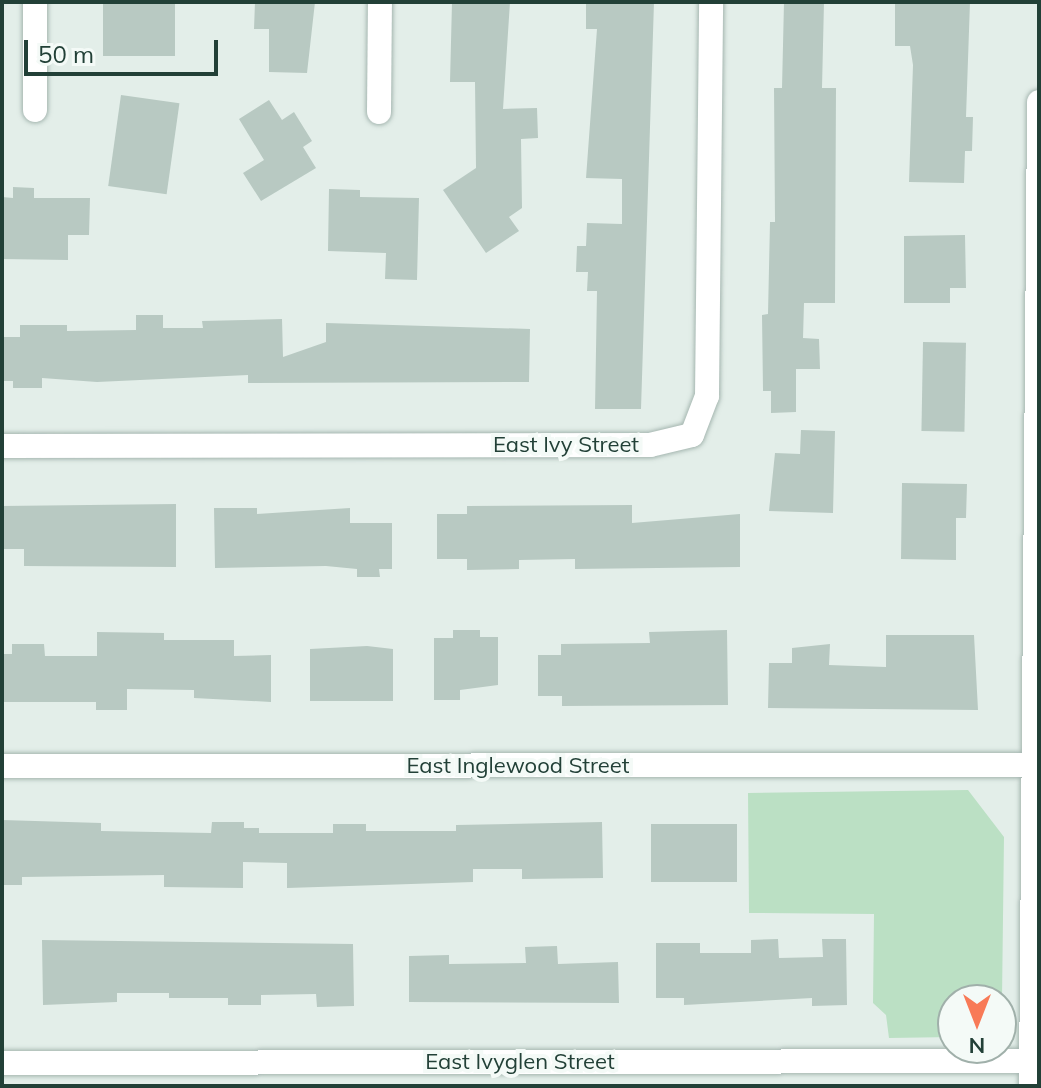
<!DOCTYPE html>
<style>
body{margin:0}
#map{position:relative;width:1041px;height:1088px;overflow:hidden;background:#e3eee9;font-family:Mulish,sans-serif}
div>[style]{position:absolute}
.green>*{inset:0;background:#bbe0c4}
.building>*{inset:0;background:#b8c9c2;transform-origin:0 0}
.roads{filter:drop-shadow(0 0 2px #a5b6b0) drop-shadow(0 0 2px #a5b6b0)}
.minor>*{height:24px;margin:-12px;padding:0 12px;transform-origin:12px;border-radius:12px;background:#fff}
span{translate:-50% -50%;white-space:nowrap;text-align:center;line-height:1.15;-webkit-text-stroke:8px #f4faf7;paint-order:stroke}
.street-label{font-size:22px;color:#224037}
.frame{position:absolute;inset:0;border:4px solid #224037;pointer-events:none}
.north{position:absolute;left:937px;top:984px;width:80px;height:80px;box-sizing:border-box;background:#f4faf7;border:2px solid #a0b0aa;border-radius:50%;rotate:180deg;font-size:22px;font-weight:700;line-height:32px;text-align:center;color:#224037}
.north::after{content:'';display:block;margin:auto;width:28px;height:36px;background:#f87a57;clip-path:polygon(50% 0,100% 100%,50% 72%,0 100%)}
.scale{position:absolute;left:24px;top:40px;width:194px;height:36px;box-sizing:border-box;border:4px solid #224037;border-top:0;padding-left:10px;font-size:24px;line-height:28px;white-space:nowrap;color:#224037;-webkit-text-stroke:6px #f4faf7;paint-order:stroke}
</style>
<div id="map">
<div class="green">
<i style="clip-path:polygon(968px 790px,1004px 837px,1002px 999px,953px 1000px,953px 1037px,889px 1038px,886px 1015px,873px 1003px,874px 914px,749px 913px,748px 793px)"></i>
</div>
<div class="building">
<i style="left:103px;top:2px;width:72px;height:54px"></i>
<i style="clip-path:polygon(255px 2px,315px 2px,307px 73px,269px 72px,269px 29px,254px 29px)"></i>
<i style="clip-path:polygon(452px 2px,510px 2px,503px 109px,537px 108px,538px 138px,521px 139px,522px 208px,509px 217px,519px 231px,486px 253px,443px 190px,476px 168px,475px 82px,450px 82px)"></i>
<i style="clip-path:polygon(586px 2px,654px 2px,641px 409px,595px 409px,597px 291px,587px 291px,588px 272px,576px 272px,577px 246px,586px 246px,587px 223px,622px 224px,622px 179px,586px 178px,597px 29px,586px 29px)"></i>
<i style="clip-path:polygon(784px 2px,824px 2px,822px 88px,836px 88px,835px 303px,804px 303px,803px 338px,819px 339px,820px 369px,796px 369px,796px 412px,771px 413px,771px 391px,763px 391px,762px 315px,768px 314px,770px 222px,775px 222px,774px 88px,782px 88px)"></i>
<i style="clip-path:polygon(895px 2px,970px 2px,966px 117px,973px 117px,972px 151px,965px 151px,964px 183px,909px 182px,913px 65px,910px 46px,895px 46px)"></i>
<i style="left:121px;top:95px;width:59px;height:92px;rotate:8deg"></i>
<i style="clip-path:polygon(269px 100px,282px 120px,294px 112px,312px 141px,303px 147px,316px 168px,261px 201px,243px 173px,264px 160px,239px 119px)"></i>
<i style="clip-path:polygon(13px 187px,34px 188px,34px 198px,90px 198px,89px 235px,68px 235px,68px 260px,2px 259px,2px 197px,13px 198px)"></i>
<i style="clip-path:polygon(329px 189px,360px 190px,360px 197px,419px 198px,417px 280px,385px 279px,386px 253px,328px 251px)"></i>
<i style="clip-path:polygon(965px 235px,966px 288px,950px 288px,950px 303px,904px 303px,904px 236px)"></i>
<i style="clip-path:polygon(136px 315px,163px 315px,163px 328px,203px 328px,202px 321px,282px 319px,283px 357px,326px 342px,326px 323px,530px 329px,529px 382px,248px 383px,248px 375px,97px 382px,42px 378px,42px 388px,13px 388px,13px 381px,2px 381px,2px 337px,20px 337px,20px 325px,67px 325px,67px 331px,136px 330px)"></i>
<i style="left:923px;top:342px;width:43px;height:89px;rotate:1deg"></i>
<i style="clip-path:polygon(801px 430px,835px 431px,833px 513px,769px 511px,775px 453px,800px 454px)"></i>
<i style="clip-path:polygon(902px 483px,967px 484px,966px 518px,956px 518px,956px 560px,901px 559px)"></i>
<i style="clip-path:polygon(176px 504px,176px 567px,24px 566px,24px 549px,2px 549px,2px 506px)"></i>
<i style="clip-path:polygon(632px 505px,632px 523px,740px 514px,740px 567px,575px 569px,575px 559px,519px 560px,519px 569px,467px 570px,467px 559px,437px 559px,437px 514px,467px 514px,467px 506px)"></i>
<i style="clip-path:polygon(214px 508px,257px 508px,257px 514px,350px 508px,350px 523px,392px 523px,392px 569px,379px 569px,380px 577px,357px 577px,357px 569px,326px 566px,215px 568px)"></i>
<i style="clip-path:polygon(453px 630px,480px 630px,480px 637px,498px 637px,498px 685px,460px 690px,460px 700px,434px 700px,434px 638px,453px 638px)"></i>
<i style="clip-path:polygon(727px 630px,728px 705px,562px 706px,562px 696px,538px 696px,538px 655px,561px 655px,561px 644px,650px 643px,649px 632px)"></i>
<i style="clip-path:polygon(97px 632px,164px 633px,164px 640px,234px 640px,234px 656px,271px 655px,271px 702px,194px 698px,194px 690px,127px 689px,127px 710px,96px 710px,96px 702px,2px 702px,2px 654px,12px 654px,12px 644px,44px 644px,45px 656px,97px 656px)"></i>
<i style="clip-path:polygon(886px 635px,974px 635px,978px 710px,768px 708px,769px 663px,792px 663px,792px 648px,830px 644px,829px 665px,886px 667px)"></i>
<i style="clip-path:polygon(367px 646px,393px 649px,393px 701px,310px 701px,310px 649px)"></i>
<i style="clip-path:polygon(2px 820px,101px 823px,101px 831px,211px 833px,212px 822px,244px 822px,244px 828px,259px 828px,259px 833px,333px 833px,333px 824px,366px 824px,366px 831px,456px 831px,456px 825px,602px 822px,603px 878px,522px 879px,522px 869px,473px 869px,473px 882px,287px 888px,287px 863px,243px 862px,243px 888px,164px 887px,164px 875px,22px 877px,22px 885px,2px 885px)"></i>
<i style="left:737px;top:824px;width:58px;height:86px;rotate:90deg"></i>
<i style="clip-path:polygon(778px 939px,779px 958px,823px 957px,822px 939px,846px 939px,847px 1005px,812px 1006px,812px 998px,684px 1005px,684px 998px,656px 998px,656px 943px,700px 943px,700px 953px,751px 953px,751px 940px)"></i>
<i style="clip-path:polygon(42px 940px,353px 944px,354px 1006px,317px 1007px,316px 994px,261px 995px,261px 1005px,228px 1005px,228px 998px,169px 998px,169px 993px,117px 993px,117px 1002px,43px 1005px)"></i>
<i style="clip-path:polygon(557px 946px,558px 964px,618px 962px,619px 1003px,409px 1002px,409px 956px,449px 955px,449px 964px,526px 963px,525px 947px)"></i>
</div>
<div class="roads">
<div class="minor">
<i style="left:35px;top:2px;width:108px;rotate:90deg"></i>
<i style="left:379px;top:112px;width:110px;rotate:-89.5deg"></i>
<i style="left:2px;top:446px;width:648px;rotate:-0.09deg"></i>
<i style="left:650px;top:445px;width:43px;rotate:-13.4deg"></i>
<i style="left:692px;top:435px;width:42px;rotate:-69deg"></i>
<i style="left:707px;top:396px;width:394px;rotate:-89.4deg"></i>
<i style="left:2px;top:766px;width:1032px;rotate:-0.06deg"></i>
<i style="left:2px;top:1063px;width:1029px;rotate:-0.11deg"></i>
<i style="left:1031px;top:1086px;width:984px;rotate:-89.53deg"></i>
</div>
</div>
<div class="street-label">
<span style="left:566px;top:445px">East Ivy Street</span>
<span style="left:518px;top:766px">East Inglewood Street</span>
<span style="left:520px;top:1062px">East Ivyglen Street</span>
</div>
<div class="frame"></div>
<div class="north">N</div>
<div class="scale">50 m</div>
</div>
